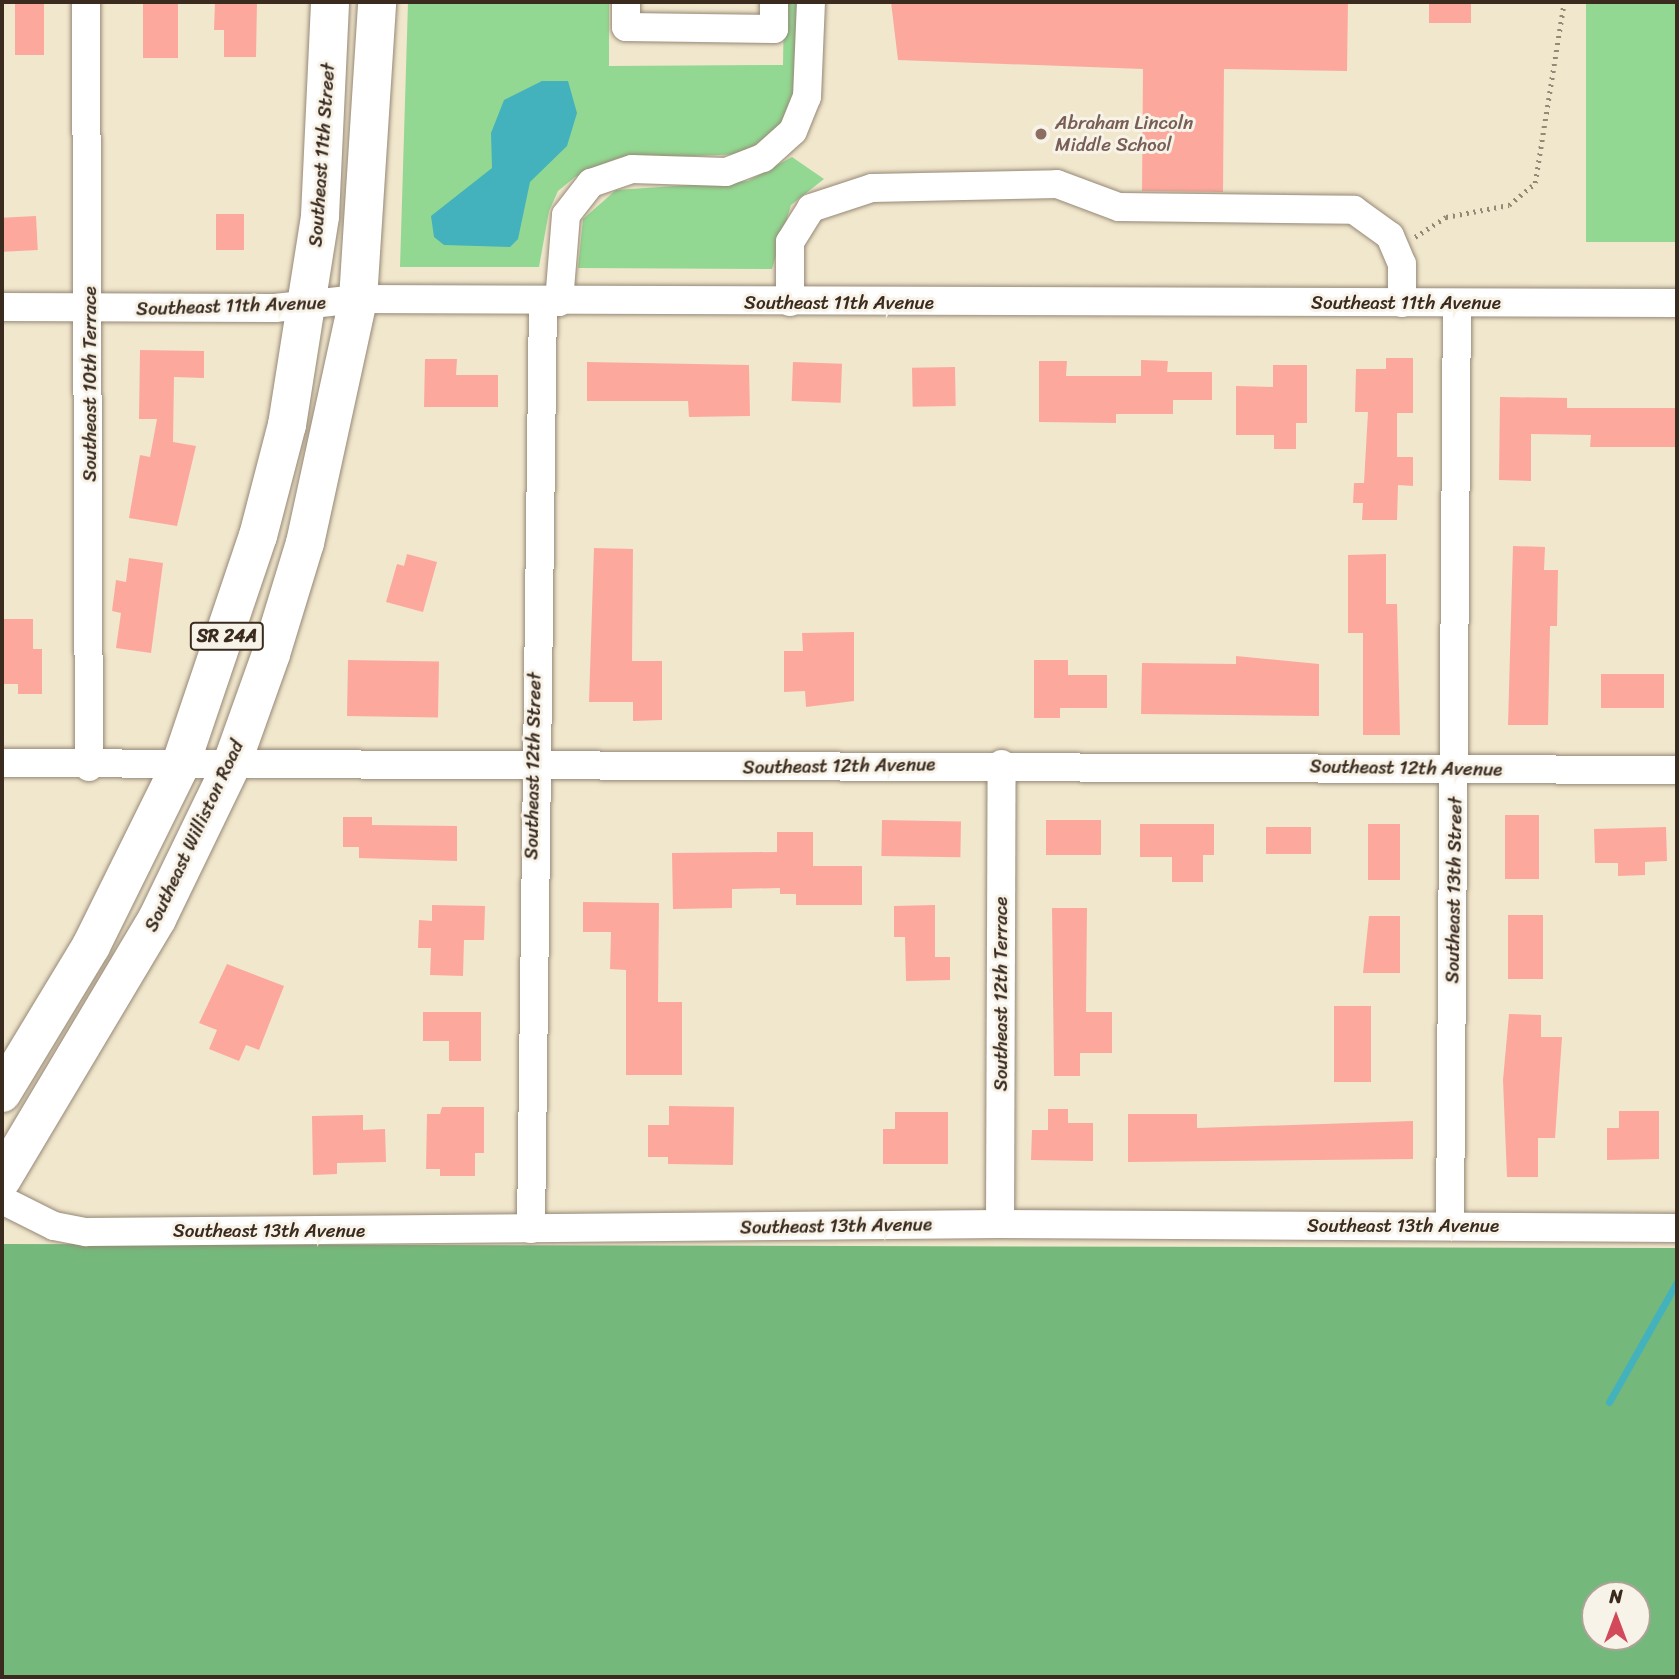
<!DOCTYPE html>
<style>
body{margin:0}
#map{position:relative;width:1679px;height:1679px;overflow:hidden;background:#f1e7cd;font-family:Sriracha,sans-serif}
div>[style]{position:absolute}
.green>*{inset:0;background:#92d892;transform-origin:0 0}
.forest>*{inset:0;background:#75b87c}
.water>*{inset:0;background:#43b2bc}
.stream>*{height:7px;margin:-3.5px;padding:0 3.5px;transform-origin:3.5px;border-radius:3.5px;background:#43b2bc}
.building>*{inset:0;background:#fda89d;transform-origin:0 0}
.path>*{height:4.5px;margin-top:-2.25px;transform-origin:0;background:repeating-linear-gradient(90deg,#968876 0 2px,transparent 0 7px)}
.roads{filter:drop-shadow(0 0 2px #968876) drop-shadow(0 0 2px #968876)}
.minor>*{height:28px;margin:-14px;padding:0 14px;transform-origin:14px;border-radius:14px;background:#fff}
.highway>*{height:38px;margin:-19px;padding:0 19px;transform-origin:19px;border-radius:19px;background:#fff}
.dots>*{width:19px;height:19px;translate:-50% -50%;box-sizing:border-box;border:4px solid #f7f3e8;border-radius:50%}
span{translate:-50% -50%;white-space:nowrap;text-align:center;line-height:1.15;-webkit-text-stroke:6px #f7f3e8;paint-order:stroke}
.shield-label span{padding:2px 5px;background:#f7f3e8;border:2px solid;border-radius:5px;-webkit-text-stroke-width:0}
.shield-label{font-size:18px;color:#3b2a1e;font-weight:700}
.education-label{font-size:19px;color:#785e54}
.left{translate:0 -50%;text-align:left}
.street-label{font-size:19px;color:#3b2a1e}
.frame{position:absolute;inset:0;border:4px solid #3b2a1e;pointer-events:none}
.north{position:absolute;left:1581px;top:1581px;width:70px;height:70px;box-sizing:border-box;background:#f7f3e8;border:2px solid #aca397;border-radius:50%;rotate:0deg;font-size:19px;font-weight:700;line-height:28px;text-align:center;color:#3b2a1e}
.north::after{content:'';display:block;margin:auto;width:24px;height:32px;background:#d1495b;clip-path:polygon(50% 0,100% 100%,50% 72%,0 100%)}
</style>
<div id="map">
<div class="green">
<i style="clip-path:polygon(408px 2px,609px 2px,609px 66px,783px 65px,784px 2px,797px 2px,797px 88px,787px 119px,744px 154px,616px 159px,575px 177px,558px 191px,549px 211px,539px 267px,400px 267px)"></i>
<i style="left:1586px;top:2px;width:91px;height:240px"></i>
<i style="clip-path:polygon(792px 157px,824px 179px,791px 205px,772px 269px,578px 268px,583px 219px,616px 190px,748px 181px)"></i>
</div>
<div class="forest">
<i style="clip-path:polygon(evenodd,2px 1244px,1677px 1248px,1677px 1677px,2px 1677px,2px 1244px,1595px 1595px,1637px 1595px,1637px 1637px,1595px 1637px,1595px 1595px)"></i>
</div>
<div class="water">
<i style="clip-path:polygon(542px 81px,568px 81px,577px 113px,567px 146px,530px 182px,518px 239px,510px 247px,444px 245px,434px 237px,431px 216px,492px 168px,491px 133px,504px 100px)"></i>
</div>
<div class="stream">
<i style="left:1609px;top:1402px;width:138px;rotate:-60.5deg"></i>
</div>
<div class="building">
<i style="left:15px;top:2px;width:29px;height:53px"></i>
<i style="left:143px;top:2px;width:35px;height:56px"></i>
<i style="clip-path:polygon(215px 2px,257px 2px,256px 57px,224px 57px,224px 30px,214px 30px)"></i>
<i style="clip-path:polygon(891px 2px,1348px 2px,1347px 71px,1224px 69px,1223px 192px,1142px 191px,1143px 69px,898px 60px)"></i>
<i style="left:1429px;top:2px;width:42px;height:21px"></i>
<i style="left:216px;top:214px;width:28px;height:36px"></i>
<i style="left:36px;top:216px;width:34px;height:34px;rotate:87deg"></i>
<i style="clip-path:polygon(140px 350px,204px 351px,204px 378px,174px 377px,173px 442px,196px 446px,177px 526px,129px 518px,140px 455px,150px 457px,157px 419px,139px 419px)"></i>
<i style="clip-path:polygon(1386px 358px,1413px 358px,1413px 413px,1397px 413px,1397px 457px,1413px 457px,1413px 486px,1398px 485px,1397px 520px,1362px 520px,1363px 503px,1353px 503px,1354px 483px,1364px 483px,1368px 412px,1355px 412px,1356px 369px,1386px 369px)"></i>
<i style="clip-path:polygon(425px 359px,457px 359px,456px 375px,498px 375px,498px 407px,424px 407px)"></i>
<i style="clip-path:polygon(1141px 360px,1168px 361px,1167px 372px,1212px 372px,1212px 400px,1173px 400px,1173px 414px,1116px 414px,1116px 423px,1039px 422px,1039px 361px,1067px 361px,1066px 376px,1141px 376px)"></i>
<i style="clip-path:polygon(587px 362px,749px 365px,750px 416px,689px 417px,688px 401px,587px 401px)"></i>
<i style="left:793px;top:362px;width:49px;height:39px;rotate:2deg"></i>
<i style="clip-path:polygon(1273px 365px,1307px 365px,1307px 423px,1296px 423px,1296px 449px,1274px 449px,1274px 435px,1236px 435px,1236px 386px,1273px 387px)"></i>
<i style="left:955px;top:367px;width:39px;height:43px;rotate:89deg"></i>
<i style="clip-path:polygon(1500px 397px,1567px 398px,1567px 408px,1675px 408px,1675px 447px,1590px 447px,1591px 435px,1531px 434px,1531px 481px,1499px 480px)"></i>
<i style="clip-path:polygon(1513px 546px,1545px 547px,1544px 570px,1558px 570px,1557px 626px,1550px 626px,1548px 725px,1508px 725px)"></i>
<i style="clip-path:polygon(594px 548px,633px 549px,632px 661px,662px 661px,662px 720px,633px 721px,633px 702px,589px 702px)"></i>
<i style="clip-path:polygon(407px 554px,437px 562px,423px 612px,386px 602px,397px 564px,404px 566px)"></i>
<i style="clip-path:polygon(1386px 554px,1386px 604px,1397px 604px,1400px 735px,1363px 735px,1363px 633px,1348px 633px,1348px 555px)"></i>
<i style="clip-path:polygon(129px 558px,163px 563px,151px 653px,116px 648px,121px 613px,112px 611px,116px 580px,126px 582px)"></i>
<i style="clip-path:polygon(2px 619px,33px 619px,33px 649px,42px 649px,42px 694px,18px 694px,18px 684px,2px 684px)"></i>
<i style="clip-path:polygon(854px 632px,854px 701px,806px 707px,805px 691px,784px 692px,784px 651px,803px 651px,802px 633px)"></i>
<i style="clip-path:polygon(1236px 656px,1319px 664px,1319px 716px,1141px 714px,1142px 663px,1236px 664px)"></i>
<i style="left:348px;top:660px;width:91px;height:56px;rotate:1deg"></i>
<i style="clip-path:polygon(1034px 660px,1068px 660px,1068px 675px,1107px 675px,1107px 708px,1060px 708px,1060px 718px,1034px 718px)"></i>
<i style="left:1601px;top:674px;width:63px;height:34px"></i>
<i style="left:1505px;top:815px;width:34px;height:64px"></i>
<i style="clip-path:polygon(343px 817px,372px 817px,372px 825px,457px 826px,457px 861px,359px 858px,359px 847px,343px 847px)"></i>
<i style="left:882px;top:820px;width:79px;height:36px;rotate:1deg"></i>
<i style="left:1046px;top:820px;width:55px;height:35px"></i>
<i style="clip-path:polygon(1140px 824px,1214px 824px,1214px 855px,1203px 855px,1203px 882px,1172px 882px,1172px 857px,1140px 857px)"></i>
<i style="left:1368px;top:824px;width:32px;height:56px"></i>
<i style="left:1266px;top:827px;width:45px;height:27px"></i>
<i style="clip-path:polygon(1666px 827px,1667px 861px,1645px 862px,1645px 875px,1618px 876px,1618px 863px,1595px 863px,1594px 829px)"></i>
<i style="clip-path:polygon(777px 832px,813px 832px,813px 866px,862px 866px,862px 905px,796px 905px,796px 894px,780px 894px,780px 888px,732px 889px,732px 908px,673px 909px,672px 853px,777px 852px)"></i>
<i style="clip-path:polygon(583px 902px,659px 903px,658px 1002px,682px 1002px,682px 1075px,626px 1075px,626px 970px,610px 969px,611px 932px,583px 932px)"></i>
<i style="clip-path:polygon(432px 905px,485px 906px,484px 940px,464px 940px,463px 976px,430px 975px,431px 948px,418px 948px,419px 920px,432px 921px)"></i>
<i style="clip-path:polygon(935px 905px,935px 957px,950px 957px,950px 980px,906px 981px,905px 937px,894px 937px,894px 906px)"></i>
<i style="clip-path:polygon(1052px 908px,1087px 908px,1086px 1012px,1112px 1012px,1112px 1053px,1080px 1053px,1080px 1076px,1054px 1076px)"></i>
<i style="left:1508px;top:915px;width:35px;height:64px"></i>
<i style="clip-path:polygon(1369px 916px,1400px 916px,1400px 973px,1363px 973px)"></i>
<i style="clip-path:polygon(227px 964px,284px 986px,259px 1050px,246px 1045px,239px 1061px,209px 1049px,217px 1030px,199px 1023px)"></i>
<i style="left:1334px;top:1006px;width:37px;height:76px"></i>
<i style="clip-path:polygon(423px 1012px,481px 1012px,481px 1061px,449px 1061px,449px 1041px,423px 1041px)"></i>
<i style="clip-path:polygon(1509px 1014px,1541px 1015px,1541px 1037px,1562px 1037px,1555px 1138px,1538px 1138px,1538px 1177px,1507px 1177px,1503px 1080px)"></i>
<i style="clip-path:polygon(669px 1106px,734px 1107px,733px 1165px,668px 1164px,668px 1157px,648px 1157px,648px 1125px,669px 1125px)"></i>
<i style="clip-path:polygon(442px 1107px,484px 1107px,484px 1153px,475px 1153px,475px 1176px,440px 1176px,440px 1169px,426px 1169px,427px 1114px,440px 1114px)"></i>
<i style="clip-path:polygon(1048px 1109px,1068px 1109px,1068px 1123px,1093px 1123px,1093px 1161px,1031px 1160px,1032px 1130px,1048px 1130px)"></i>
<i style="clip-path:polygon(1619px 1111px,1659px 1111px,1659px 1159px,1607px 1160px,1607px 1128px,1619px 1128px)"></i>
<i style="clip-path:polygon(895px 1112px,948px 1112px,948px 1164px,883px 1164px,883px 1129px,895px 1129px)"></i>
<i style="clip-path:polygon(1128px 1114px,1197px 1114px,1197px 1128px,1413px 1121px,1413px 1159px,1128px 1162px)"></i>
<i style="clip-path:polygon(363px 1115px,363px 1130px,385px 1129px,386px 1162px,337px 1163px,337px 1174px,313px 1175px,312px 1116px)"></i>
</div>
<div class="path">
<i style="left:1415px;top:237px;width:37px;rotate:-33deg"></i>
<i style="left:1446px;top:217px;width:64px;rotate:-10.8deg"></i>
<i style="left:1509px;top:205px;width:34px;rotate:-40deg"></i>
<i style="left:1535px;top:183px;width:183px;rotate:-80.9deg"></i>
</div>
<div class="roads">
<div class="minor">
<i style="left:86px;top:2px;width:765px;rotate:89.78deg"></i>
<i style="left:626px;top:2px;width:25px;rotate:90deg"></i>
<i style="left:626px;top:27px;width:148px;rotate:0.8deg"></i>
<i style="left:774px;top:29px;width:27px;rotate:-90deg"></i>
<i style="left:559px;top:302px;width:87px;rotate:-85.4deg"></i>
<i style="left:566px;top:215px;width:41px;rotate:-52deg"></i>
<i style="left:591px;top:183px;width:43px;rotate:-18.9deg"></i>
<i style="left:632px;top:169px;width:94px;rotate:1.8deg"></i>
<i style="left:726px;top:172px;width:40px;rotate:-21deg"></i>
<i style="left:763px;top:158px;width:40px;rotate:-42deg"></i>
<i style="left:793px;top:131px;width:37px;rotate:-68deg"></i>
<i style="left:807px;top:97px;width:95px;rotate:-87.6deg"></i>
<i style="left:790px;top:302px;width:60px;rotate:-90deg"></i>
<i style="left:790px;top:242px;width:40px;rotate:-58deg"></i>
<i style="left:811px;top:208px;width:64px;rotate:-18.2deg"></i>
<i style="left:872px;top:188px;width:185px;rotate:-1.2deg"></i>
<i style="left:1057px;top:184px;width:66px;rotate:20.4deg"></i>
<i style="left:1119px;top:207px;width:235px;rotate:0.7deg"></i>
<i style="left:1354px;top:210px;width:44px;rotate:35.8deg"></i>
<i style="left:1390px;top:236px;width:30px;rotate:67deg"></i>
<i style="left:1402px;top:264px;width:39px;rotate:90deg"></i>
<i style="left:2px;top:307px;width:273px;rotate:0.2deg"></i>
<i style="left:275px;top:308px;width:83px;rotate:-6.2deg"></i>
<i style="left:358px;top:299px;width:1319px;rotate:0.17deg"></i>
<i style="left:2px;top:763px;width:1675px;rotate:0.24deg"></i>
<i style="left:2px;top:1200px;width:58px;rotate:26.6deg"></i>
<i style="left:54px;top:1226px;width:33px;rotate:11deg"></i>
<i style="left:86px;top:1232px;width:914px;rotate:-0.5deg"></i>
<i style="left:1000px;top:1224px;width:677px;rotate:0.34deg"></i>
<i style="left:1000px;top:1224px;width:460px;rotate:-89.8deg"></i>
<i style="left:1450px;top:1226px;width:923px;rotate:-89.57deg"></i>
<i style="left:531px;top:1229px;width:927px;rotate:-89.26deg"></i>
</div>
<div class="highway">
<i style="left:2px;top:1093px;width:172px;rotate:-58.8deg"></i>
<i style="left:91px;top:946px;width:201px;rotate:-63.7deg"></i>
<i style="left:180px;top:766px;width:243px;rotate:-71.3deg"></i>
<i style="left:258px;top:536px;width:115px;rotate:-75.4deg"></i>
<i style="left:287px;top:425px;width:212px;rotate:-81deg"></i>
<i style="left:320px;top:216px;width:214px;rotate:-87.3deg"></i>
<i style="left:2px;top:1179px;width:303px;rotate:-59.2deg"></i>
<i style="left:157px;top:919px;width:170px;rotate:-64.2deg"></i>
<i style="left:231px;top:766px;width:119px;rotate:-70.3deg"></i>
<i style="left:271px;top:654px;width:116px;rotate:-73deg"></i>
<i style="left:305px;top:543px;width:250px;rotate:-77.7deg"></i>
<i style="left:358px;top:299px;width:298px;rotate:-86.3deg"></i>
</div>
</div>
<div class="dots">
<i style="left:1041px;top:134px;background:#8d6e63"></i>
</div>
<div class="shield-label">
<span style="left:227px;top:636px">SR 24A</span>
</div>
<div class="education-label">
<span class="left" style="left:1055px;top:134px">Abraham Lincoln<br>Middle School</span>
</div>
<div class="street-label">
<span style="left:322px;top:155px;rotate:-86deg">Southeast 11th Street</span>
<span style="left:839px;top:303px">Southeast 11th Avenue</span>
<span style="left:1406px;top:303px">Southeast 11th Avenue</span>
<span style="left:231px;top:306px;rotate:-2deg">Southeast 11th Avenue</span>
<span style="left:90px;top:384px;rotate:-90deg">Southeast 10th Terrace</span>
<span style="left:533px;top:766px;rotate:-89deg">Southeast 12th Street</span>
<span style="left:839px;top:766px;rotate:-1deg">Southeast 12th Avenue</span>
<span style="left:1406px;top:768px;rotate:1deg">Southeast 12th Avenue</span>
<span style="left:194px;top:836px;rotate:-65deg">Southeast Williston Road</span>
<span style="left:1454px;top:890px;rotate:-89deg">Southeast 13th Street</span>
<span style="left:1001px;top:994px;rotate:-90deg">Southeast 12th Terrace</span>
<span style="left:836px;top:1226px;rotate:-1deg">Southeast 13th Avenue</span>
<span style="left:1403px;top:1226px">Southeast 13th Avenue</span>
<span style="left:269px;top:1231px">Southeast 13th Avenue</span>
</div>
<div class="frame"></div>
<div class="north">N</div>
</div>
